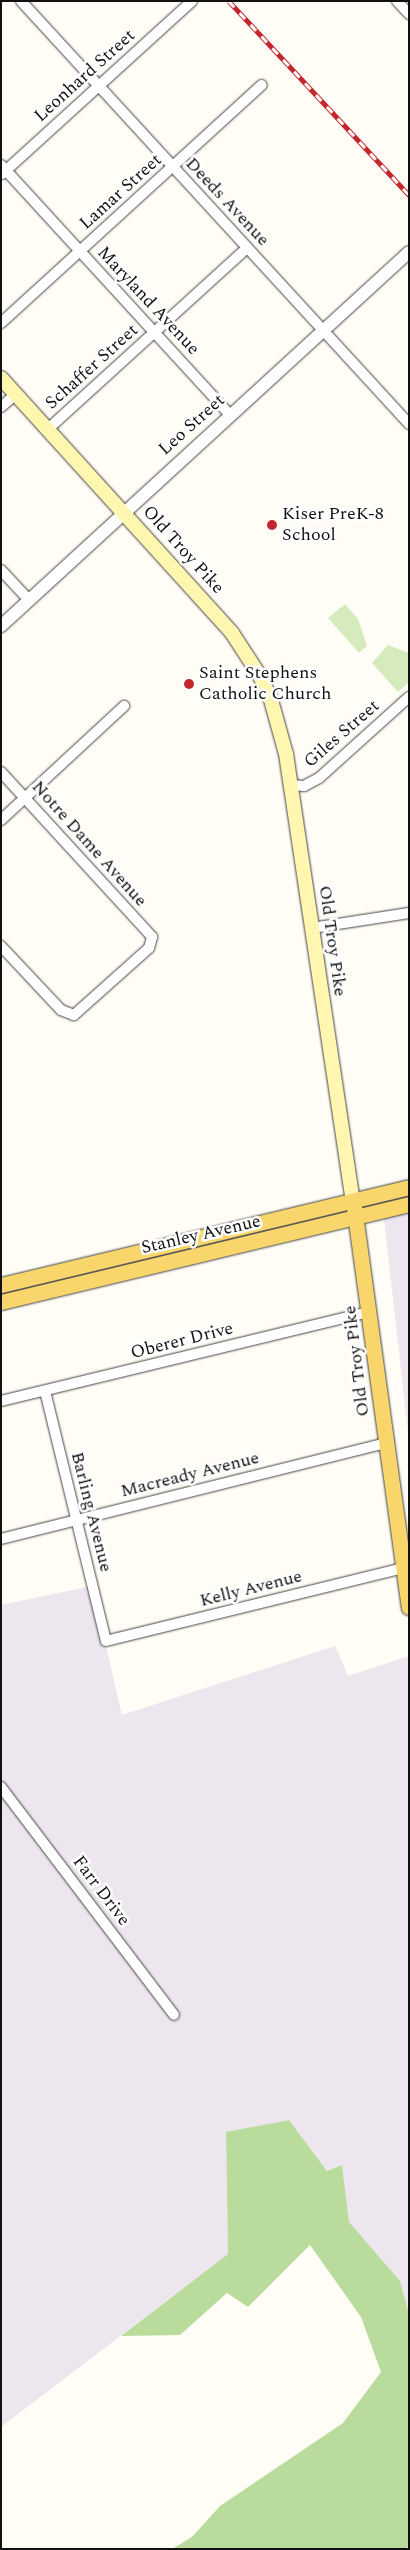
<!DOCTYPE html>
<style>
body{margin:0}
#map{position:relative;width:410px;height:2550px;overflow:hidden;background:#fffdf5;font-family:Spectral,serif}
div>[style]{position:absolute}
.industrial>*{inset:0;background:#eee6ef}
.green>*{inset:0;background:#d5ebbd}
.forest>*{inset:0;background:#b9dc9c}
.roads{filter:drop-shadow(0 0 1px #444) drop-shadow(0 0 1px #444)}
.minor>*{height:10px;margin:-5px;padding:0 5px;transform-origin:5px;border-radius:5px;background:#fff}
.tertiary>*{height:12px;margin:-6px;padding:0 6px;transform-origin:6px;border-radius:6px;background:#fff}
.secondary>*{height:14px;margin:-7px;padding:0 7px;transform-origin:7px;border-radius:7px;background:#fff6b0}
.primary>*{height:15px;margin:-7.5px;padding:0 7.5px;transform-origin:7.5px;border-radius:7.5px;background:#f9d66b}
.rail>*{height:4.5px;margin-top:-2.25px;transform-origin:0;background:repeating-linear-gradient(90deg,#fff 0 8px,#c4262e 0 16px);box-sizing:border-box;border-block:1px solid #c4262e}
.dots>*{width:14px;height:14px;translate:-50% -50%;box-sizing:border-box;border:2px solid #fff;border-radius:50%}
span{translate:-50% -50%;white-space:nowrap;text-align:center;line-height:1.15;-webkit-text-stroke:5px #fff;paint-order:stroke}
.street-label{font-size:18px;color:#111}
.poi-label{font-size:18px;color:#111}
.left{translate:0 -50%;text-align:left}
.frame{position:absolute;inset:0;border:2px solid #111;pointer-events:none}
</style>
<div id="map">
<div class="industrial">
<i style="clip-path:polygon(409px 1207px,409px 1441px,383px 1210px)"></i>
<i style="clip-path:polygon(92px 1586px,122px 1715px,335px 1646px,348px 1676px,409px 1656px,409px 2314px,399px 2281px,349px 2222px,342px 2165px,327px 2171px,289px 2120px,226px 2133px,228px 2254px,1px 2427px,1px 1605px)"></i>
</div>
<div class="green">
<i style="clip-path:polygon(345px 604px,358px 619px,367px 646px,359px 653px,328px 618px)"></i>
<i style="clip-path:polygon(388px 645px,409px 653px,409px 682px,398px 692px,372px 663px)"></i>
</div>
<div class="forest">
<i style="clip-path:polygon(289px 2120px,327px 2171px,342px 2165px,349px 2222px,400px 2281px,409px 2314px,409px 2546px,405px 2549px,172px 2549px,192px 2537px,220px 2506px,343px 2423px,381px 2372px,361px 2317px,310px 2245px,248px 2307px,227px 2293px,180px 2335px,121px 2336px,228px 2254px,226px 2132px)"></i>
</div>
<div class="roads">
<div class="minor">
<i style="left:21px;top:1px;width:574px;rotate:47.47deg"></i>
<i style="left:397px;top:1px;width:18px;rotate:47deg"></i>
<i style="left:1px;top:165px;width:339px;rotate:47.5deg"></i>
<i style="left:2px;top:174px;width:257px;rotate:-42.3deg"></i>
<i style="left:1px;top:323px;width:353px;rotate:-42.4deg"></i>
<i style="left:1px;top:407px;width:20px;rotate:-41deg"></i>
<i style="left:48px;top:429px;width:269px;rotate:-42.3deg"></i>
<i style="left:1px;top:570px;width:41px;rotate:47deg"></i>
<i style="left:1px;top:772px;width:224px;rotate:47.5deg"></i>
<i style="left:152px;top:937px;width:11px;rotate:105deg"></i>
<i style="left:149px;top:948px;width:101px;rotate:138.2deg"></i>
<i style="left:74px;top:1015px;width:14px;rotate:-159deg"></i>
<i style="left:61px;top:1010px;width:88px;rotate:-133.2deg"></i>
<i style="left:291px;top:785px;width:13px;rotate:4deg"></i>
<i style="left:304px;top:786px;width:17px;rotate:-28deg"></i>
<i style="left:319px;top:778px;width:121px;rotate:-42deg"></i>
<i style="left:1px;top:820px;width:168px;rotate:-42.8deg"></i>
<i style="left:312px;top:928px;width:98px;rotate:-8.8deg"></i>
<i style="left:45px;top:1391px;width:257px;rotate:76.3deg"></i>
<i style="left:106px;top:1641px;width:306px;rotate:-13.8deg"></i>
<i style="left:1px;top:1401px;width:380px;rotate:-13.6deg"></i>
<i style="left:1px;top:1539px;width:397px;rotate:-14deg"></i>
<i style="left:1px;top:1787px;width:286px;rotate:52.8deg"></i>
</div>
<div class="tertiary">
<i style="left:1px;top:626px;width:553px;rotate:-42.51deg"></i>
</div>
<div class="secondary">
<i style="left:1px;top:378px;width:344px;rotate:47.8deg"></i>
<i style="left:232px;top:633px;width:51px;rotate:56.9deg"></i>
<i style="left:260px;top:676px;width:26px;rotate:65deg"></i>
<i style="left:271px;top:700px;width:56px;rotate:74.5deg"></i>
<i style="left:286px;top:754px;width:451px;rotate:81.5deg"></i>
</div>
<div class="primary">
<i style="left:354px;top:1207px;width:404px;rotate:82.2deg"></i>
<i style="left:1px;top:1285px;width:420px;rotate:-13.5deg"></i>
<i style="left:1px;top:1302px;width:420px;rotate:-13.5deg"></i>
</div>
</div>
<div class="rail">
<i style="left:229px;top:1px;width:265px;rotate:47.1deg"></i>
</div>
<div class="dots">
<i style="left:272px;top:525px;background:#c4262e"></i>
<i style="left:189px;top:684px;background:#c4262e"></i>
</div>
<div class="street-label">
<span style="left:85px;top:76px;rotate:-42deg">Leonhard Street</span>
<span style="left:121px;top:192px;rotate:-42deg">Lamar Street</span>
<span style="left:227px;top:202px;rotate:47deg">Deeds Avenue</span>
<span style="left:148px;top:301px;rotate:47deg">Maryland Avenue</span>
<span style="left:92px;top:367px;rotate:-42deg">Schaffer Street</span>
<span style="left:192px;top:425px;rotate:-42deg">Leo Street</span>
<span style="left:183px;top:550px;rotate:48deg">Old Troy Pike</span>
<span style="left:342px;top:734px;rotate:-41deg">Giles Street</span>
<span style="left:89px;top:844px;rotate:48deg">Notre Dame Avenue</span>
<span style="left:332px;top:941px;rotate:82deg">Old Troy Pike</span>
<span style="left:201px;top:1235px;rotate:-13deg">Stanley Avenue</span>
<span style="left:182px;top:1341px;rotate:-14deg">Oberer Drive</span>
<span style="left:357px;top:1361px;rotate:-97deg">Old Troy Pike</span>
<span style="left:190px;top:1475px;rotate:-14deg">Macready Avenue</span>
<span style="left:91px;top:1512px;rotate:76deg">Barling Avenue</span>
<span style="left:251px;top:1589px;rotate:-14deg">Kelly Avenue</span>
<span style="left:101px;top:1891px;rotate:53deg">Farr Drive</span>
</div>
<div class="poi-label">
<span class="left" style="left:282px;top:525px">Kiser PreK-8<br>School</span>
<span class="left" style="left:199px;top:684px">Saint Stephens<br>Catholic Church</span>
</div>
<div class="frame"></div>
</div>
